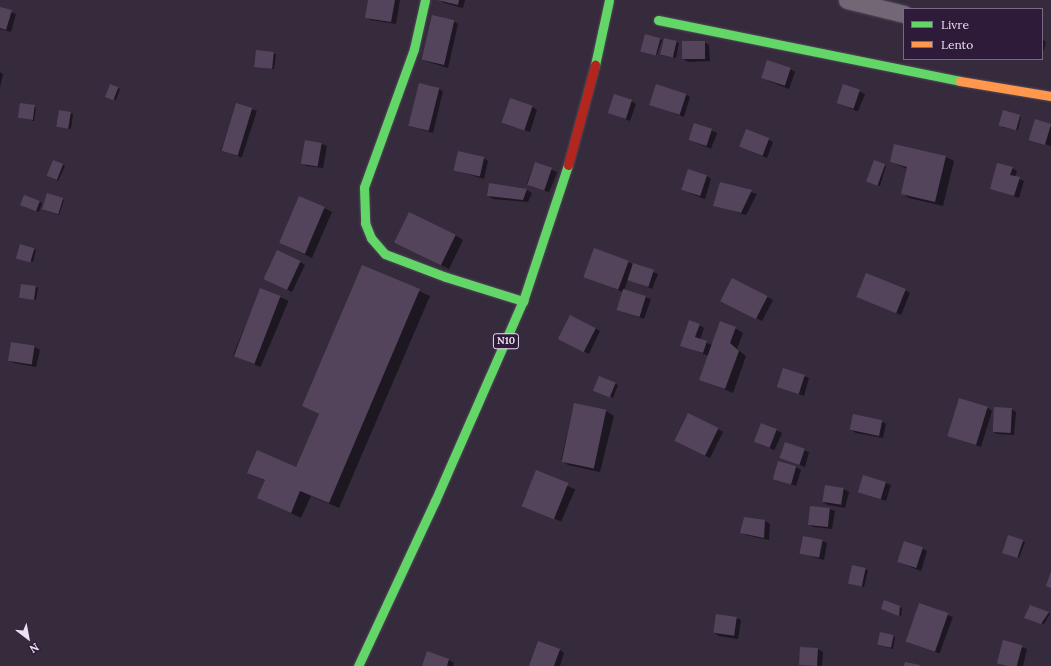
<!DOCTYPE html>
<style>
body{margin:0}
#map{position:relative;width:1051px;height:666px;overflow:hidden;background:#362b3c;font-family:Lora,serif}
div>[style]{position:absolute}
.shadow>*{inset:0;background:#0007;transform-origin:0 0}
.building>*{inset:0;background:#53445b;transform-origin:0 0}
.roads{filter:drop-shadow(0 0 1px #534959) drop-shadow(0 0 1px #534959)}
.street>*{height:17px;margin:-8.5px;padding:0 8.5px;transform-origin:8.5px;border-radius:8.5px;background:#716775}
.fast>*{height:9px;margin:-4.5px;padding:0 4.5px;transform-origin:4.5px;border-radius:4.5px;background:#63d668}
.slow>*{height:9px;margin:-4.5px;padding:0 4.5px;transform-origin:4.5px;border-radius:4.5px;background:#ff974d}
.jam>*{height:9px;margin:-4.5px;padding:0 4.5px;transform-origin:4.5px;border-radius:4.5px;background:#b3261e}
span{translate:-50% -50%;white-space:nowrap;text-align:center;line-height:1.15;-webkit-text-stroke:3px #2e1a39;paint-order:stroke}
.shield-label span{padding:1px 3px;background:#2e1a39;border:1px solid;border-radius:3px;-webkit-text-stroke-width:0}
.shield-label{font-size:10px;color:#ede0f5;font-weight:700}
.legend{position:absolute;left:903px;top:8px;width:140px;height:52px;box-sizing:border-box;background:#2e1a39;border:1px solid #7a6984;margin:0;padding:5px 7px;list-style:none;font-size:12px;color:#ede0f5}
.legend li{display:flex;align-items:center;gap:8px;height:20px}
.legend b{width:20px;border:1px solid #7a6984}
.north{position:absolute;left:8px;top:618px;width:40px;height:40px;-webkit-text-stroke:3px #2e1a39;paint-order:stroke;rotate:148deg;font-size:11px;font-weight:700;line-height:16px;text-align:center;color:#ede0f5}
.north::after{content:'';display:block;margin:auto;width:14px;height:18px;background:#ede0f5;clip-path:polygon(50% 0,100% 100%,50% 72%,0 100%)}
</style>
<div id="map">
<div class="shadow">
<i style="clip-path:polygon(369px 0,400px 0,396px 24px,371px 20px,366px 17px)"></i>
<i style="clip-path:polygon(439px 0,465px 0,463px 8px,444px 3px)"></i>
<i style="clip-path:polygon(0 8px,16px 14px,11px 32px,0 29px)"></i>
<i style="clip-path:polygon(453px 21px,458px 24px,448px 68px,422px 60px)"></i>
<i style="clip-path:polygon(660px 39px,662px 40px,657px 55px,644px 51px)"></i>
<i style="clip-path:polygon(1042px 39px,1046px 42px,1042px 56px)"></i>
<i style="clip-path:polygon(677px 42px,679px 43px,676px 58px,661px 55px)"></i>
<i style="clip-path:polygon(704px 42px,709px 45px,710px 61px,688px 62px,683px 59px)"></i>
<i style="clip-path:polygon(273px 53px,276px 54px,274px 69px,255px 66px)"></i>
<i style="clip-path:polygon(790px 69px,795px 72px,789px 89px,766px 80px)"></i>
<i style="clip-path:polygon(0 72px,3px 74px,0 88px)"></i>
<i style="clip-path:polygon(111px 85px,120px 89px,116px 100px,109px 98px)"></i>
<i style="left:844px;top:85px;width:23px;height:19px;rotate:23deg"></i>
<i style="clip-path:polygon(438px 89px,443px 91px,433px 133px,410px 126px)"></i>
<i style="clip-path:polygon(685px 94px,690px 97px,684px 117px,651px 104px)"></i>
<i style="clip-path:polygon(631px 101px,636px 104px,630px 121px,608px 112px)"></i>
<i style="left:236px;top:104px;width:22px;height:49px;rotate:18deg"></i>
<i style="clip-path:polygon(34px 106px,36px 108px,34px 121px,18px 117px)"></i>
<i style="clip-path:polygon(533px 107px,537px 110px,530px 132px,503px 122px)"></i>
<i style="clip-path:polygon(71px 113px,73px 114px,71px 129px,58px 127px)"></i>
<i style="clip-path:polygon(1019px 116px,1021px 117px,1018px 130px,1002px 127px)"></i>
<i style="clip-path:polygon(1036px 121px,1051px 125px,1051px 146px,1031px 139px)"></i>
<i style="left:695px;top:124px;width:24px;height:17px;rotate:22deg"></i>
<i style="clip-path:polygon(768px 139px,773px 142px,767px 158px,740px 147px)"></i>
<i style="clip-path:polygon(322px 144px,327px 146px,323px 168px,307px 166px,302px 163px)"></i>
<i style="clip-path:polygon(895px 145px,946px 157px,954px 161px,943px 206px,909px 198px,902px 193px,908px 169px,891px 162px)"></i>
<i style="clip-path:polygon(483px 158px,488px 161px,484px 179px,454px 170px)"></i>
<i style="left:535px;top:163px;width:24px;height:22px;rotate:22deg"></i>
<i style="clip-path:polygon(62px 165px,65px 166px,58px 181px,50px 177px)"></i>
<i style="clip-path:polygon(884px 165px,886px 166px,880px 186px,868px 182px)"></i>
<i style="clip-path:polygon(1012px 168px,1017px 171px,1015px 177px,1024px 181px,1019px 198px,991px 188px)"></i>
<i style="clip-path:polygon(707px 176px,711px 179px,705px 199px,681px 190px)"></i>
<i style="clip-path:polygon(720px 183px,757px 194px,746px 215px,714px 206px)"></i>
<i style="clip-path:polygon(489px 184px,527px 190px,532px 193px,528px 202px,493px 199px,488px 196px)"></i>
<i style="clip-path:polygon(62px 199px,64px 200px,59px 215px,44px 210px)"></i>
<i style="clip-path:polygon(40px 202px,42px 203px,39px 212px,24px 207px)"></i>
<i style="clip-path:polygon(324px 208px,332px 212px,312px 258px,279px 243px)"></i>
<i style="clip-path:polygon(455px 235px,463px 240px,449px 269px,395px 242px)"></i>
<i style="clip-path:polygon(34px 249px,36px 250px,33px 262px,18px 258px)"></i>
<i style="clip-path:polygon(300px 262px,305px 265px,292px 292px,269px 281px)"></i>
<i style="clip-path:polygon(628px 262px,658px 274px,652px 289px,628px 279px,624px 290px,651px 299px,644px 319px,623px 312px,623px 292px,584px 277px)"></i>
<i style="clip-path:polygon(363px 266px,430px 296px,339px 508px,311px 496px,301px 518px,259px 498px,266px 481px,248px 473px,297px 468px,320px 415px,303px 406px)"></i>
<i style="clip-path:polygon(732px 279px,773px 300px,762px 321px,727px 304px)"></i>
<i style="clip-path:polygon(36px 287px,38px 288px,36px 300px,20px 297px)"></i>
<i style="left:261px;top:289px;width:30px;height:72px;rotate:23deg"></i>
<i style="clip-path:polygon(905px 290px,910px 293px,901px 315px,857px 297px)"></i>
<i style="clip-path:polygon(699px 325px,704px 328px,700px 340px,712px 345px,735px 328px,743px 333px,737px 349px,746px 356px,733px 393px,700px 379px,709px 356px,681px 345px)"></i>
<i style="clip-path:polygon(595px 328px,600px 331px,589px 354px,564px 342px)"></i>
<i style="clip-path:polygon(12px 343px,35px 347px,40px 350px,36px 367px,14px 363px,9px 360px)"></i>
<i style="clip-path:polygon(804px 376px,809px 378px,804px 396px,778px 387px)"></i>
<i style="clip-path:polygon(600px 378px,618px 385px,613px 398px,597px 391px)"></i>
<i style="clip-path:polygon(574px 404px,606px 411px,614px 416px,600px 472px,568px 465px,561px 460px)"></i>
<i style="clip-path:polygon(988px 408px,992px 411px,981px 447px,948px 436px)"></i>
<i style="clip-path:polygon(1011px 409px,1016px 412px,1014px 435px,997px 434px,992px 431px)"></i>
<i style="clip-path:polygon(881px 421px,886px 424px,883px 438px,856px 433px,851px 430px)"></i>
<i style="left:762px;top:424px;width:22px;height:19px;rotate:24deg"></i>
<i style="clip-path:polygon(718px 429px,723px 432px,710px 458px,680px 443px)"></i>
<i style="clip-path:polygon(804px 450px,809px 452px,805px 467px,781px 458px)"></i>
<i style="clip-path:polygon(796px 467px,801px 470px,796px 486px,774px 479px)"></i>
<i style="left:536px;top:472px;width:43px;height:35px;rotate:24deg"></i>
<i style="clip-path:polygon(886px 483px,891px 485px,886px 501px,859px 492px)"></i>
<i style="clip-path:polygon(826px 486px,844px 489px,849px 492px,845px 508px,828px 505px,823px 502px)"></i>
<i style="clip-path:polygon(830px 509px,835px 511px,832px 529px,814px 527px,809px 525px)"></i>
<i style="clip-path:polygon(744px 518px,765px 521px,770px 524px,769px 540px,746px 535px,741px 532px)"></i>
<i style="clip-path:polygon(822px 541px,827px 543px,824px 560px,800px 553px)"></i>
<i style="clip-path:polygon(1022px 541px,1025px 542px,1019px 558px,1006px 554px)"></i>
<i style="clip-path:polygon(922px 548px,927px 551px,921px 571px,898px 562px)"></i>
<i style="clip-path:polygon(865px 569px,868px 570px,864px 587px,850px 583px)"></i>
<i style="left:920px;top:605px;width:35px;height:39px;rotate:20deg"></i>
<i style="clip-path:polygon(899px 607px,902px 608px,901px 616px,884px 610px)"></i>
<i style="clip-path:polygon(1048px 613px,1050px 614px,1044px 624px,1027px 618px)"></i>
<i style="clip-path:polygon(736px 618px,741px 620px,738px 639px,719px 636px,714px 633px)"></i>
<i style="clip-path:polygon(893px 636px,895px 637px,893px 649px,878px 645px)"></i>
<i style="clip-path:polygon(1004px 641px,1027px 649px,1023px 666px,1007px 666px,999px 662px)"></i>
<i style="clip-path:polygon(818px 649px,823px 652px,822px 666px,800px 664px)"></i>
<i style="clip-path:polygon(560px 650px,564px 653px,560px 666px,530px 666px)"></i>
<i style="clip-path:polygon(428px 653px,449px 660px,454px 663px,453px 666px,423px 666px)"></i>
</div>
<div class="building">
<i style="clip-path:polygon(368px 0,395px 0,391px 22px,365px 18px)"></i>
<i style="clip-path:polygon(437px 0,459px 0,458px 5px)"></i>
<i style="clip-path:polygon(0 7px,12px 10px,6px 30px,0 28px)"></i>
<i style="left:432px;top:15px;width:23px;height:46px;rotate:13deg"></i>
<i style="left:645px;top:34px;width:16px;height:18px;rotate:15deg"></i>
<i style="left:664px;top:38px;width:13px;height:17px;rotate:13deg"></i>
<i style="left:682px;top:41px;width:23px;height:18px"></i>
<i style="left:256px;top:50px;width:18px;height:17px;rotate:6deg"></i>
<i style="left:767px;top:60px;width:25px;height:19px;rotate:18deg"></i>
<i style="left:419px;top:83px;width:21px;height:44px;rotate:14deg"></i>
<i style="left:110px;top:84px;width:9px;height:14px;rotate:21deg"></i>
<i style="left:656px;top:84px;width:32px;height:22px;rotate:18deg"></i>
<i style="left:843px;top:84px;width:18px;height:20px;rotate:19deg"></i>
<i style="left:614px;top:94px;width:19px;height:20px;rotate:18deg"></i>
<i style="left:510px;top:98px;width:24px;height:26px;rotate:19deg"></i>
<i style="left:20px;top:103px;width:15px;height:15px;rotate:8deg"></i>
<i style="left:236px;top:103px;width:17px;height:50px;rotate:17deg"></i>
<i style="left:59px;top:110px;width:12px;height:17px;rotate:9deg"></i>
<i style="left:1003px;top:110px;width:18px;height:16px;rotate:16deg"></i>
<i style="left:1035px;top:119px;width:17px;height:22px;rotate:17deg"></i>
<i style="left:694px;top:123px;width:19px;height:18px;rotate:18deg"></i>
<i style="left:746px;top:129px;width:25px;height:19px;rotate:21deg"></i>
<i style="left:305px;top:140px;width:17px;height:24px;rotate:10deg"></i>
<i style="clip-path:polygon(894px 144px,946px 156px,935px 202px,901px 194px,907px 167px,890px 162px)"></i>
<i style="left:458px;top:151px;width:27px;height:20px;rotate:13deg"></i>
<i style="left:53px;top:160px;width:11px;height:17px;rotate:22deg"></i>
<i style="left:874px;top:160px;width:12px;height:23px;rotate:20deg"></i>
<i style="left:535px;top:162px;width:18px;height:24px;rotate:19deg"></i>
<i style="clip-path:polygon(997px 163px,1013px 167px,1010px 175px,1020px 177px,1014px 196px,990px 189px)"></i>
<i style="left:688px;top:169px;width:20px;height:22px;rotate:18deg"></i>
<i style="clip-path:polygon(720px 182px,752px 190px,741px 213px,713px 206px)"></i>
<i style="clip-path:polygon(489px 183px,527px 189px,523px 200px,487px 196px)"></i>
<i style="left:47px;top:193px;width:17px;height:17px;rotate:17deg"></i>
<i style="left:24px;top:195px;width:17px;height:11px;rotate:21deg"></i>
<i style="left:299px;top:196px;width:28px;height:51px;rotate:23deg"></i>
<i style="left:409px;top:212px;width:52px;height:34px;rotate:26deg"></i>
<i style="left:20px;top:244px;width:15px;height:15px;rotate:16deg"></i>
<i style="left:594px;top:248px;width:37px;height:31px;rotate:20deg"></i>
<i style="left:277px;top:250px;width:26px;height:32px;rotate:25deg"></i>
<i style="left:633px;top:263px;width:22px;height:18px;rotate:18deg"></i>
<i style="clip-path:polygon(362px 265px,420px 289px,329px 503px,300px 491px,291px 513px,257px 498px,265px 480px,247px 473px,257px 450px,296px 467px,319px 414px,302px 406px)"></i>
<i style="left:866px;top:273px;width:43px;height:26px;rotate:22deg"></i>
<i style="left:732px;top:278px;width:40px;height:26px;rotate:27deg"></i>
<i style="left:21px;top:284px;width:15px;height:14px;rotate:8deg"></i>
<i style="left:260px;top:288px;width:22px;height:73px;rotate:21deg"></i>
<i style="left:623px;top:289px;width:24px;height:22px;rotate:17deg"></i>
<i style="left:570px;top:315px;width:29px;height:27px;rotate:27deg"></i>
<i style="clip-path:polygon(689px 320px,700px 324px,695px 337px,707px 341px,703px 353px,680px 346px)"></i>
<i style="clip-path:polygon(720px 321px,736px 327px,730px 343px,739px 351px,725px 389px,699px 380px)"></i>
<i style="left:11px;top:342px;width:24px;height:19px;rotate:9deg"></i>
<i style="left:783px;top:368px;width:23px;height:20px;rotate:18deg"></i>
<i style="left:599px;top:376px;width:18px;height:16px;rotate:22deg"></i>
<i style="left:959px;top:398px;width:30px;height:40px;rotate:17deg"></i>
<i style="left:574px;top:403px;width:33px;height:60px;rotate:12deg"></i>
<i style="left:994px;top:407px;width:18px;height:25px;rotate:3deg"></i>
<i style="left:688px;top:413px;width:34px;height:31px;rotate:26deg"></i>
<i style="left:853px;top:414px;width:30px;height:16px;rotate:12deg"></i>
<i style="left:761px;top:423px;width:17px;height:20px;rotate:21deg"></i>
<i style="left:785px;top:442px;width:21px;height:17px;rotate:19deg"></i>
<i style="left:778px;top:461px;width:19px;height:19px;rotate:16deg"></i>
<i style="left:536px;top:470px;width:35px;height:39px;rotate:22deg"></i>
<i style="left:863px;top:475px;width:24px;height:18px;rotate:17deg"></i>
<i style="left:825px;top:485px;width:19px;height:17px;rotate:9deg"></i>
<i style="left:810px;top:506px;width:20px;height:19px;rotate:6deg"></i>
<i style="clip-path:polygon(744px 517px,765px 520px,764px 538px,740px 533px)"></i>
<i style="left:1008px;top:535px;width:16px;height:19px;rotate:18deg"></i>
<i style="left:803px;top:536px;width:20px;height:18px;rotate:11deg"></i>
<i style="left:904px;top:541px;width:20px;height:22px;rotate:18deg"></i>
<i style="left:852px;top:565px;width:14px;height:19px;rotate:12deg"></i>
<i style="clip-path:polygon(1051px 571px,1051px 588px,1046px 586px)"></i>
<i style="clip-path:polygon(884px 600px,900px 606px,899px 616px,881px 609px)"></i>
<i style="left:919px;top:603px;width:31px;height:41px;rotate:19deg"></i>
<i style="clip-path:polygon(1030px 605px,1049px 612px,1041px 624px,1024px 618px)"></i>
<i style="left:716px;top:614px;width:21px;height:19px;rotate:8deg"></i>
<i style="left:880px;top:632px;width:14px;height:13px;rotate:12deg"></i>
<i style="left:1003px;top:640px;width:20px;height:24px;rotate:15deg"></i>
<i style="clip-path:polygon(538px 641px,560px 649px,554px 666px,529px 666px)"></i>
<i style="left:800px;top:647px;width:18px;height:18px;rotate:3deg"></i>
<i style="clip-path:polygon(427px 651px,449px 659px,447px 666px,422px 666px)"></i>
<i style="clip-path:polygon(905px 662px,920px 665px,920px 666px,904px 666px)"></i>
</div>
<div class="roads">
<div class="street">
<i style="left:847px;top:0;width:59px;rotate:13.8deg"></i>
</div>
<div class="fast">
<i style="left:425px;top:0;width:50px;rotate:102.7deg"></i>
<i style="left:414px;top:49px;width:147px;rotate:109.9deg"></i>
<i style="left:364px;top:187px;width:36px;rotate:88deg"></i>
<i style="left:365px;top:223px;width:16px;rotate:68deg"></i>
<i style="left:371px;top:238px;width:21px;rotate:49deg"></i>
<i style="left:385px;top:254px;width:65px;rotate:20.7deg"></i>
<i style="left:446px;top:277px;width:81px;rotate:17.3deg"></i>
<i style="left:658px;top:20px;width:308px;rotate:11.4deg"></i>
<i style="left:595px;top:65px;width:66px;rotate:-77.8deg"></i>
<i style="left:358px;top:666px;width:182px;rotate:-65deg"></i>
<i style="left:435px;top:501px;width:219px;rotate:-66.3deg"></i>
<i style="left:523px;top:301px;width:143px;rotate:-71.7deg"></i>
</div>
<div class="slow">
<i style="left:960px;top:81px;width:92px;rotate:9.4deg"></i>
</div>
<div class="jam">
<i style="left:568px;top:165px;width:104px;rotate:-74.9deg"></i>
</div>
</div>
<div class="shield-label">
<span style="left:506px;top:341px">N10</span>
</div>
<ul class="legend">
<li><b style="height:5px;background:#63d668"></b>Livre</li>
<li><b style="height:5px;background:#ff974d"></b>Lento</li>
</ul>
<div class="north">N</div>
</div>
